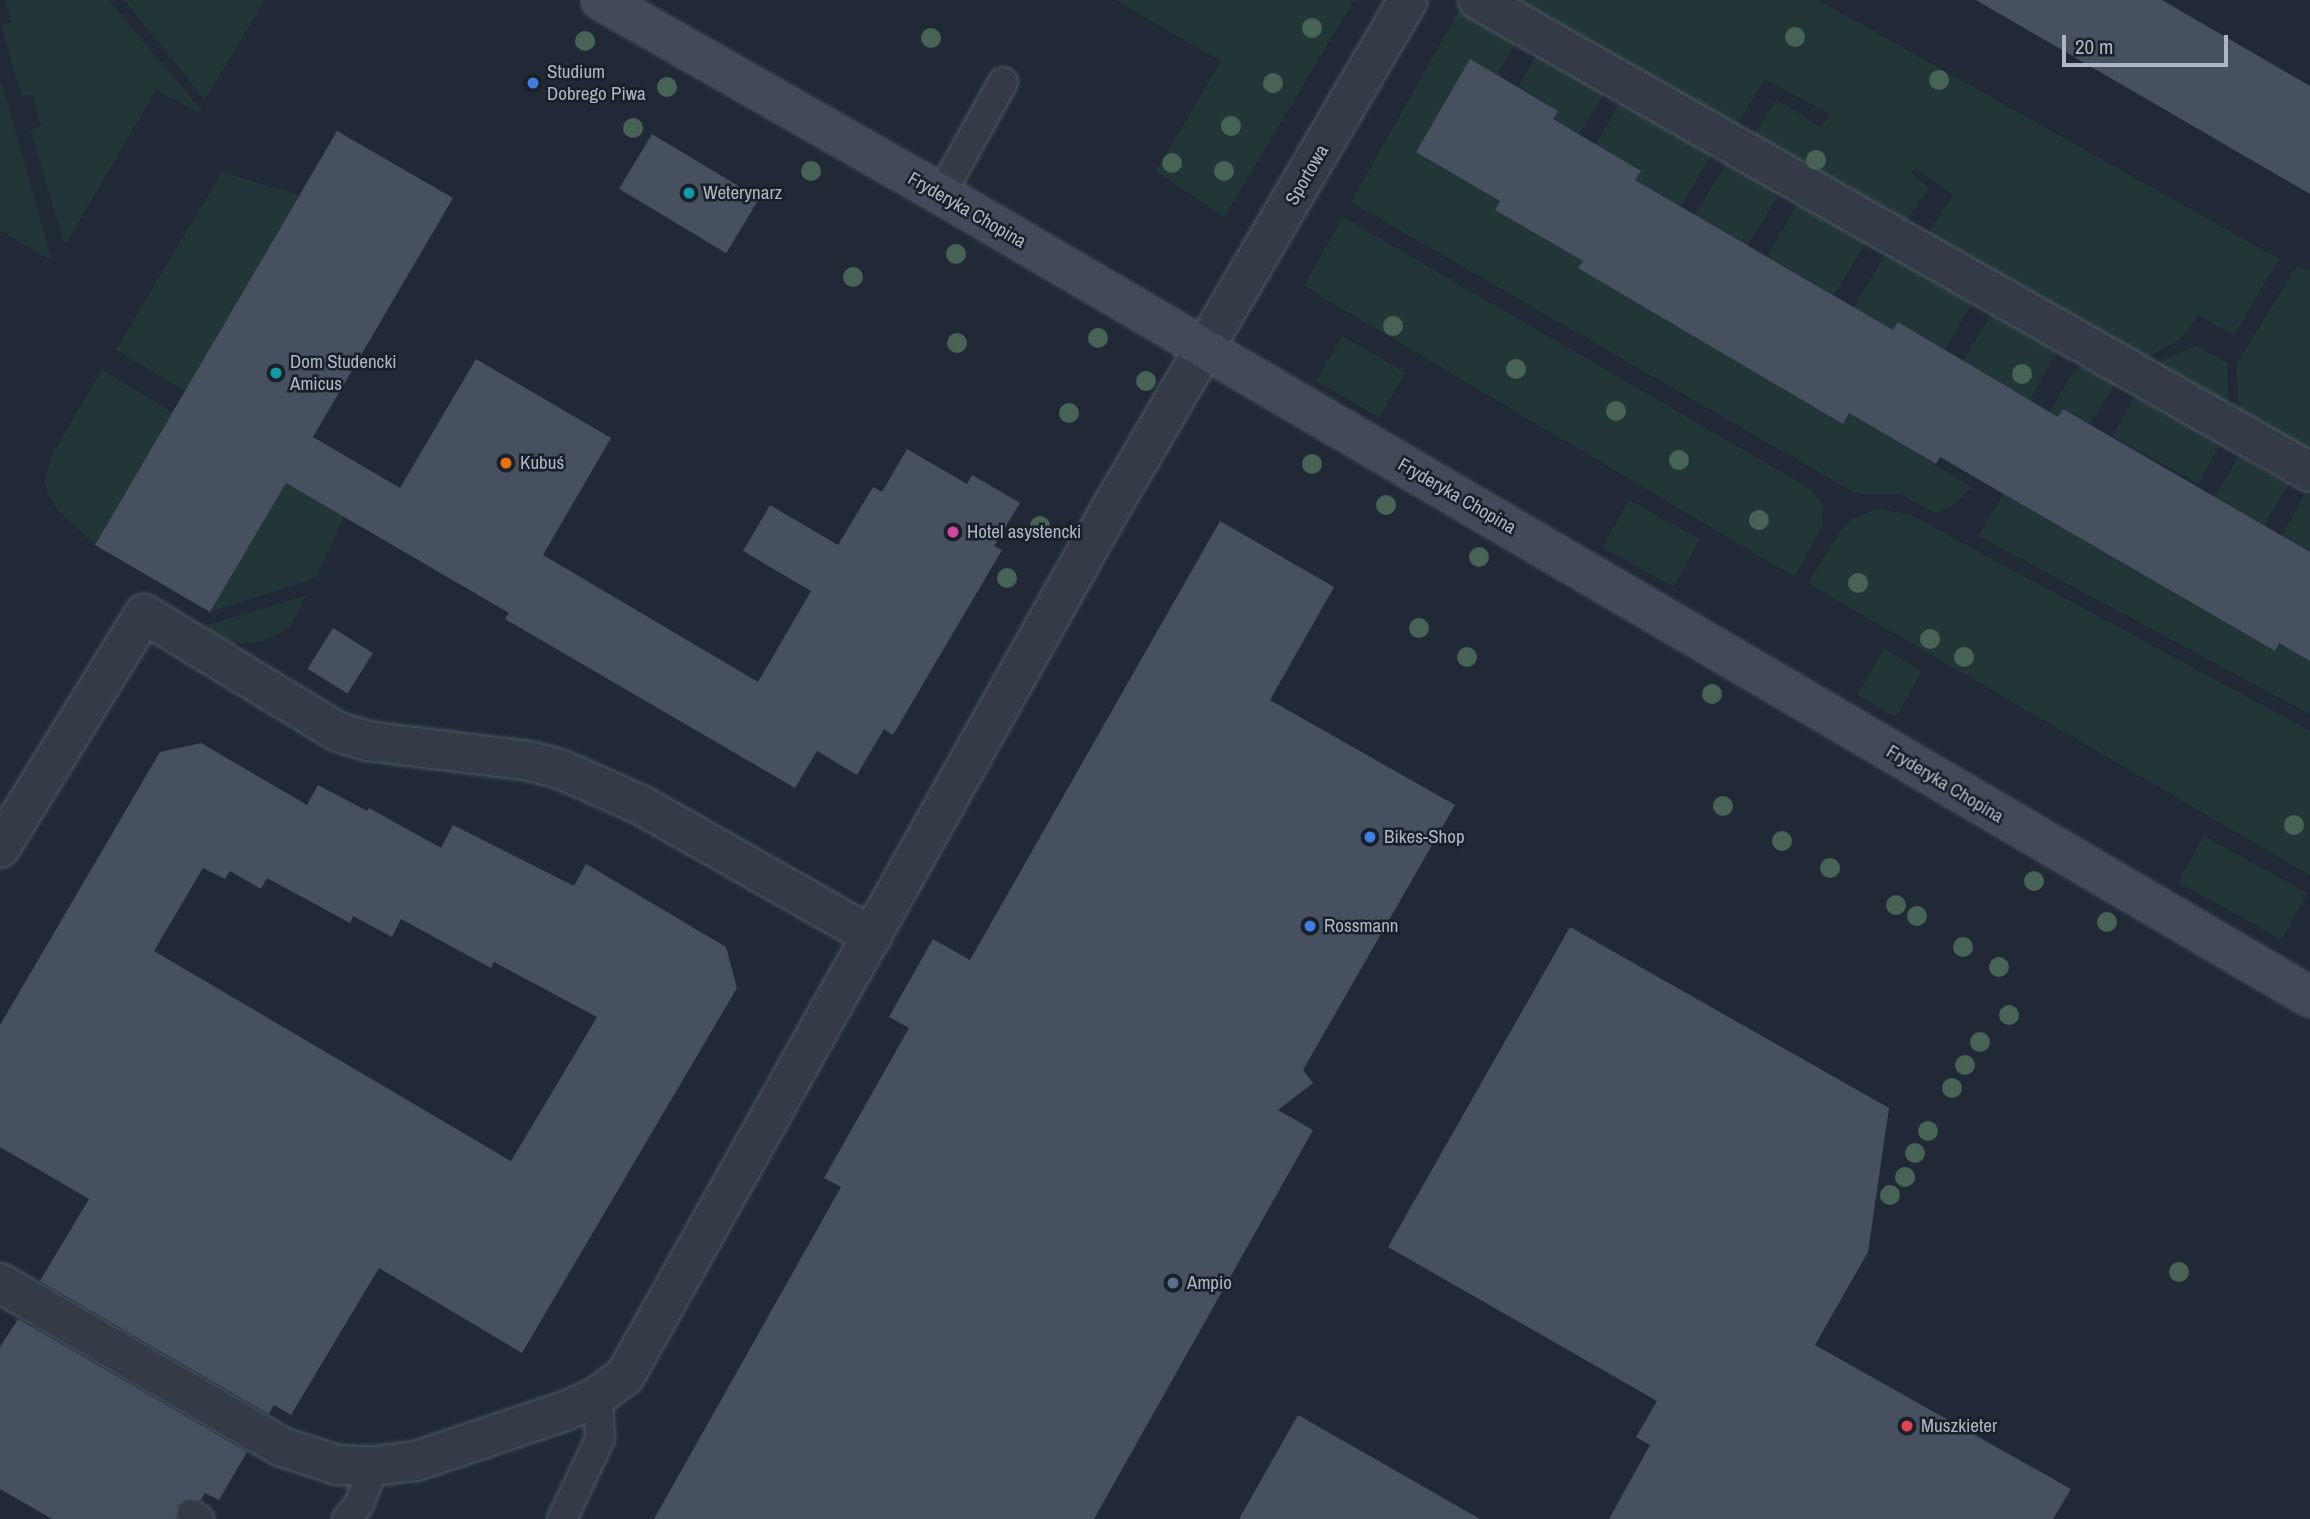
<!DOCTYPE html>
<meta charset="utf-8">
<style>
body{margin:0}
#map{position:relative;width:2310px;height:1519px;overflow:hidden;background:#202935;font-family:"Archivo Narrow",sans-serif}
div>[style]{position:absolute}
.green>*{inset:0;background:#233637;transform-origin:0 0}
.building>*{inset:0;background:#46505f;transform-origin:0 0}
.roads{filter:drop-shadow(0 0 2px #515964) drop-shadow(0 0 2px #515964)}
.lane>*{height:28px;margin:-14px;padding:0 14px;transform-origin:14px;border-radius:14px;background:#343b46}
.street>*{height:38px;margin:-19px;padding:0 19px;transform-origin:19px;border-radius:19px;background:#343b46}
.secondary>*{height:38px;margin:-19px;padding:0 19px;transform-origin:19px;border-radius:19px;background:#424a59}
.trees>*{width:20px;height:20px;margin:-10px;border-radius:50%;background:#476356}
.dots>*{width:19px;height:19px;translate:-50% -50%;box-sizing:border-box;border:4px solid #19202a;border-radius:50%}
span{translate:-50% -50%;white-space:nowrap;text-align:center;line-height:1.15;-webkit-text-stroke:5px #19202a;paint-order:stroke}
.poi-label{font-size:19px;color:#aeb6c3}
.left{translate:0 -50%;text-align:left}
.street-label{font-size:19px;color:#aeb6c3}
.scale{position:absolute;left:2062px;top:35px;width:166px;height:32px;box-sizing:border-box;border:4px solid #aeb6c3;border-top:0;padding-left:9px;font-size:21px;line-height:24px;white-space:nowrap;color:#aeb6c3;-webkit-text-stroke:5px #19202a;paint-order:stroke}
</style>
<div id="map">
<div class="green">
<i style="clip-path:polygon(5px 0,109px 0,201px 110px,200px 113px,156px 90px,65px 245px,31px 131px,41px 126px,32px 94px,22px 97px,1px 25px,12px 22px)"></i>
<i style="clip-path:polygon(124px 0,265px 0,205px 100px)"></i>
<i style="clip-path:polygon(1116px 0,1354px 0,1224px 217px,1156px 171px,1221px 61px)"></i>
<i style="clip-path:polygon(1498px 0,1818px 0,2279px 259px,2234px 335px,2199px 315px,2181px 339px,2141px 361px,1926px 236px,1953px 195px,1915px 168px,1911px 173px,1929px 188px,1903px 226px,1753px 136px,1777px 99px,1821px 128px,1830px 114px,1765px 79px,1736px 127px)"></i>
<i style="clip-path:polygon(1464px 2px,1520px 36px,1497px 75px,1470px 59px,1416px 152px,1500px 201px,1495px 210px,1583px 261px,1579px 268px,1843px 423px,1849px 413px,1972px 487px,1953px 505px,1936px 513px,1900px 494px,1861px 494px,1848px 489px,1351px 202px)"></i>
<i style="clip-path:polygon(1539px 50px,1606px 91px,1579px 135px,1553px 120px,1557px 110px,1518px 87px)"></i>
<i style="clip-path:polygon(0 84px,2px 84px,52px 261px,0 230px)"></i>
<i style="clip-path:polygon(1623px 97px,1713px 151px,1681px 207px,1635px 180px,1640px 171px,1596px 145px)"></i>
<i style="left:1730px;top:158px;width:61px;height:67px;rotate:32deg"></i>
<i style="clip-path:polygon(222px 172px,299px 195px,197px 370px,206px 376px,194px 396px,116px 350px)"></i>
<i style="left:1801px;top:199px;width:78px;height:66px;rotate:31deg"></i>
<i style="clip-path:polygon(1343px 217px,1812px 490px,1823px 506px,1822px 526px,1795px 577px,1304px 286px)"></i>
<i style="clip-path:polygon(1887px 252px,1973px 301px,1945px 349px,1898px 322px,1893px 330px,1853px 308px)"></i>
<i style="clip-path:polygon(2297px 266px,2310px 271px,2310px 458px,2240px 417px,2236px 365px)"></i>
<i style="clip-path:polygon(1993px 311px,2057px 351px,2003px 449px,1988px 375px,1963px 361px)"></i>
<i style="left:1342px;top:336px;width:73px;height:52px;rotate:30deg"></i>
<i style="clip-path:polygon(2196px 346px,2227px 363px,2229px 412px,2150px 366px)"></i>
<i style="clip-path:polygon(2082px 367px,2116px 383px,2090px 424px,2063px 409px,2011px 498px,2274px 651px,2279px 643px,2310px 661px,2310px 714px,1979px 536px,2074px 370px)"></i>
<i style="clip-path:polygon(102px 370px,172px 412px,95px 545px,58px 510px,49px 496px,45px 481px,52px 455px)"></i>
<i style="left:2135px;top:396px;width:98px;height:46px;rotate:29deg"></i>
<i style="left:2239px;top:456px;width:57px;height:47px;rotate:31deg"></i>
<i style="clip-path:polygon(286px 483px,344px 517px,316px 578px,210px 612px)"></i>
<i style="clip-path:polygon(2305px 494px,2310px 497px,2310px 552px,2282px 535px)"></i>
<i style="left:1629px;top:500px;width:81px;height:54px;rotate:29deg"></i>
<i style="clip-path:polygon(1877px 509px,1909px 514px,2310px 731px,2310px 875px,1808px 583px,1843px 527px,1854px 518px)"></i>
<i style="clip-path:polygon(307px 595px,289px 628px,262px 642px,231px 643px,201px 627px)"></i>
<i style="left:1884px;top:649px;width:44px;height:53px;rotate:30deg"></i>
<i style="left:2204px;top:836px;width:118px;height:53px;rotate:29deg"></i>
</div>
<div class="building">
<i style="clip-path:polygon(1976px 0,2162px 0,2310px 86px,2310px 194px)"></i>
<i style="clip-path:polygon(1470px 59px,1558px 111px,1553px 119px,1641px 171px,1635px 180px,1893px 330px,1898px 322px,2058px 417px,2063px 409px,2310px 552px,2310px 661px,2279px 643px,2275px 651px,1940px 457px,1936px 464px,1849px 413px,1843px 424px,1578px 268px,1583px 261px,1495px 210px,1500px 201px,1416px 152px)"></i>
<i style="clip-path:polygon(337px 131px,453px 198px,313px 437px,400px 488px,476px 359px,611px 438px,543px 555px,758px 682px,811px 591px,743px 551px,770px 505px,838px 545px,873px 487px,882px 492px,907px 449px,967px 484px,972px 475px,1020px 503px,994px 546px,1002px 550px,893px 735px,884px 729px,857px 775px,817px 751px,795px 788px,505px 619px,509px 613px,286px 483px,210px 612px,95px 545px)"></i>
<i style="left:652px;top:134px;width:125px;height:64px;rotate:31deg"></i>
<i style="clip-path:polygon(1220px 521px,1334px 587px,1270px 700px,1455px 805px,1303px 1070px,1313px 1083px,1278px 1110px,1313px 1130px,1094px 1519px,654px 1519px,841px 1187px,824px 1178px,909px 1028px,889px 1017px,933px 939px,970px 960px)"></i>
<i style="left:333px;top:628px;width:47px;height:48px;rotate:32deg"></i>
<i style="clip-path:polygon(evenodd,201px 743px,307px 805px,318px 785px,367px 811px,369px 808px,441px 848px,453px 825px,574px 886px,586px 864px,726px 947px,737px 988px,522px 1353px,379px 1268px,291px 1415px,274px 1405px,269px 1414px,40px 1281px,89px 1199px,0 1147px,0 1025px,160px 752px,201px 743px,203px 868px,225px 879px,230px 871px,261px 889px,267px 878px,350px 923px,353px 916px,392px 937px,401px 919px,491px 968px,494px 962px,597px 1017px,511px 1161px,154px 951px,203px 868px)"></i>
<i style="clip-path:polygon(1570px 927px,1889px 1108px,1868px 1252px,1815px 1345px,2071px 1489px,2053px 1519px,1609px 1519px,1650px 1445px,1636px 1437px,1657px 1401px,1388px 1247px)"></i>
<i style="clip-path:polygon(18px 1319px,247px 1452px,219px 1500px,205px 1493px,201px 1500px,186px 1499px,178px 1505px,176px 1519px,52px 1519px,0 1489px,0 1347px)"></i>
<i style="clip-path:polygon(1298px 1415px,1377px 1460px,1480px 1519px,1239px 1519px)"></i>
</div>
<div class="roads">
<div class="lane">
<i style="left:941px;top:194px;width:128px;rotate:-61deg"></i>
<i style="left:192px;top:1514px;width:9px;rotate:36deg"></i>
<i style="left:347px;top:1519px;width:19px;rotate:-51deg"></i>
<i style="left:359px;top:1504px;width:41px;rotate:-68.5deg"></i>
<i style="left:562px;top:1519px;width:89px;rotate:-64.6deg"></i>
<i style="left:600px;top:1439px;width:43px;rotate:-92.7deg"></i>
</div>
<div class="street">
<i style="left:1478px;top:0;width:957px;rotate:29.57deg"></i>
<i style="left:0;top:848px;width:275px;rotate:-58.4deg"></i>
<i style="left:144px;top:614px;width:227px;rotate:31.3deg"></i>
<i style="left:338px;top:732px;width:30px;rotate:17deg"></i>
<i style="left:367px;top:741px;width:164px;rotate:7deg"></i>
<i style="left:530px;top:761px;width:31px;rotate:15deg"></i>
<i style="left:560px;top:769px;width:89px;rotate:24deg"></i>
<i style="left:641px;top:805px;width:266px;rotate:29.6deg"></i>
<i style="left:0;top:1283px;width:326px;rotate:30.2deg"></i>
<i style="left:282px;top:1447px;width:58px;rotate:18.1deg"></i>
<i style="left:337px;top:1465px;width:37px;rotate:2deg"></i>
<i style="left:374px;top:1466px;width:42px;rotate:-6.8deg"></i>
<i style="left:416px;top:1461px;width:157px;rotate:-18.6deg"></i>
<i style="left:565px;top:1411px;width:36px;rotate:-24deg"></i>
<i style="left:598px;top:1396px;width:34px;rotate:-37deg"></i>
<i style="left:625px;top:1376px;width:995px;rotate:-60.76deg"></i>
<i style="left:1111px;top:508px;width:588px;rotate:-59.69deg"></i>
</div>
<div class="secondary">
<i style="left:601px;top:0;width:391px;rotate:29.7deg"></i>
<i style="left:941px;top:194px;width:1587px;rotate:30.39deg"></i>
</div>
</div>
<div class="trees">
<i style="left:1312px;top:28px"></i>
<i style="left:1795px;top:37px"></i>
<i style="left:931px;top:38px"></i>
<i style="left:585px;top:41px"></i>
<i style="left:1939px;top:80px"></i>
<i style="left:1273px;top:83px"></i>
<i style="left:667px;top:87px"></i>
<i style="left:1231px;top:126px"></i>
<i style="left:633px;top:128px"></i>
<i style="left:1816px;top:160px"></i>
<i style="left:1172px;top:163px"></i>
<i style="left:811px;top:171px"></i>
<i style="left:1224px;top:171px"></i>
<i style="left:956px;top:254px"></i>
<i style="left:853px;top:277px"></i>
<i style="left:1393px;top:326px"></i>
<i style="left:1098px;top:338px"></i>
<i style="left:957px;top:343px"></i>
<i style="left:1516px;top:369px"></i>
<i style="left:2022px;top:374px"></i>
<i style="left:1146px;top:381px"></i>
<i style="left:1616px;top:411px"></i>
<i style="left:1069px;top:413px"></i>
<i style="left:1679px;top:460px"></i>
<i style="left:1312px;top:464px"></i>
<i style="left:1386px;top:505px"></i>
<i style="left:1759px;top:520px"></i>
<i style="left:1040px;top:526px"></i>
<i style="left:1479px;top:557px"></i>
<i style="left:1007px;top:578px"></i>
<i style="left:1858px;top:583px"></i>
<i style="left:1419px;top:628px"></i>
<i style="left:1930px;top:639px"></i>
<i style="left:1467px;top:657px"></i>
<i style="left:1964px;top:657px"></i>
<i style="left:1712px;top:694px"></i>
<i style="left:1723px;top:806px"></i>
<i style="left:2294px;top:825px"></i>
<i style="left:1782px;top:841px"></i>
<i style="left:1830px;top:868px"></i>
<i style="left:2034px;top:881px"></i>
<i style="left:1896px;top:905px"></i>
<i style="left:1917px;top:916px"></i>
<i style="left:2107px;top:922px"></i>
<i style="left:1963px;top:947px"></i>
<i style="left:1999px;top:967px"></i>
<i style="left:2009px;top:1015px"></i>
<i style="left:1980px;top:1042px"></i>
<i style="left:1965px;top:1065px"></i>
<i style="left:1952px;top:1088px"></i>
<i style="left:1928px;top:1131px"></i>
<i style="left:1915px;top:1153px"></i>
<i style="left:1905px;top:1177px"></i>
<i style="left:1890px;top:1195px"></i>
<i style="left:2179px;top:1272px"></i>
</div>
<div class="dots">
<i style="left:533px;top:83px;background:#3f7fe0"></i>
<i style="left:689px;top:193px;background:#0f9aa8"></i>
<i style="left:276px;top:373px;background:#0f9aa8"></i>
<i style="left:506px;top:463px;background:#e8710a"></i>
<i style="left:953px;top:532px;background:#d1479c"></i>
<i style="left:1370px;top:837px;background:#3f7fe0"></i>
<i style="left:1310px;top:926px;background:#3f7fe0"></i>
<i style="left:1173px;top:1283px;background:#5c6f8a"></i>
<i style="left:1907px;top:1426px;background:#e0444e"></i>
</div>
<div class="poi-label">
<span class="left" style="left:547px;top:83px">Studium<br>Dobrego Piwa</span>
<span class="left" style="left:703px;top:193px">Weterynarz</span>
<span class="left" style="left:290px;top:373px">Dom Studencki<br>Amicus</span>
<span class="left" style="left:520px;top:463px">Kubuś</span>
<span class="left" style="left:967px;top:532px">Hotel asystencki</span>
<span class="left" style="left:1384px;top:837px">Bikes-Shop</span>
<span class="left" style="left:1324px;top:926px">Rossmann</span>
<span class="left" style="left:1187px;top:1283px">Ampio</span>
<span class="left" style="left:1921px;top:1426px">Muszkieter</span>
</div>
<div class="street-label">
<span style="left:1307px;top:175px;rotate:-60deg">Sportowa</span>
<span style="left:967px;top:210px;rotate:30deg">Fryderyka Chopina</span>
<span style="left:1457px;top:496px;rotate:30deg">Fryderyka Chopina</span>
<span style="left:1945px;top:784px;rotate:31deg">Fryderyka Chopina</span>
</div>
<div class="scale">20 m</div>
</div>
